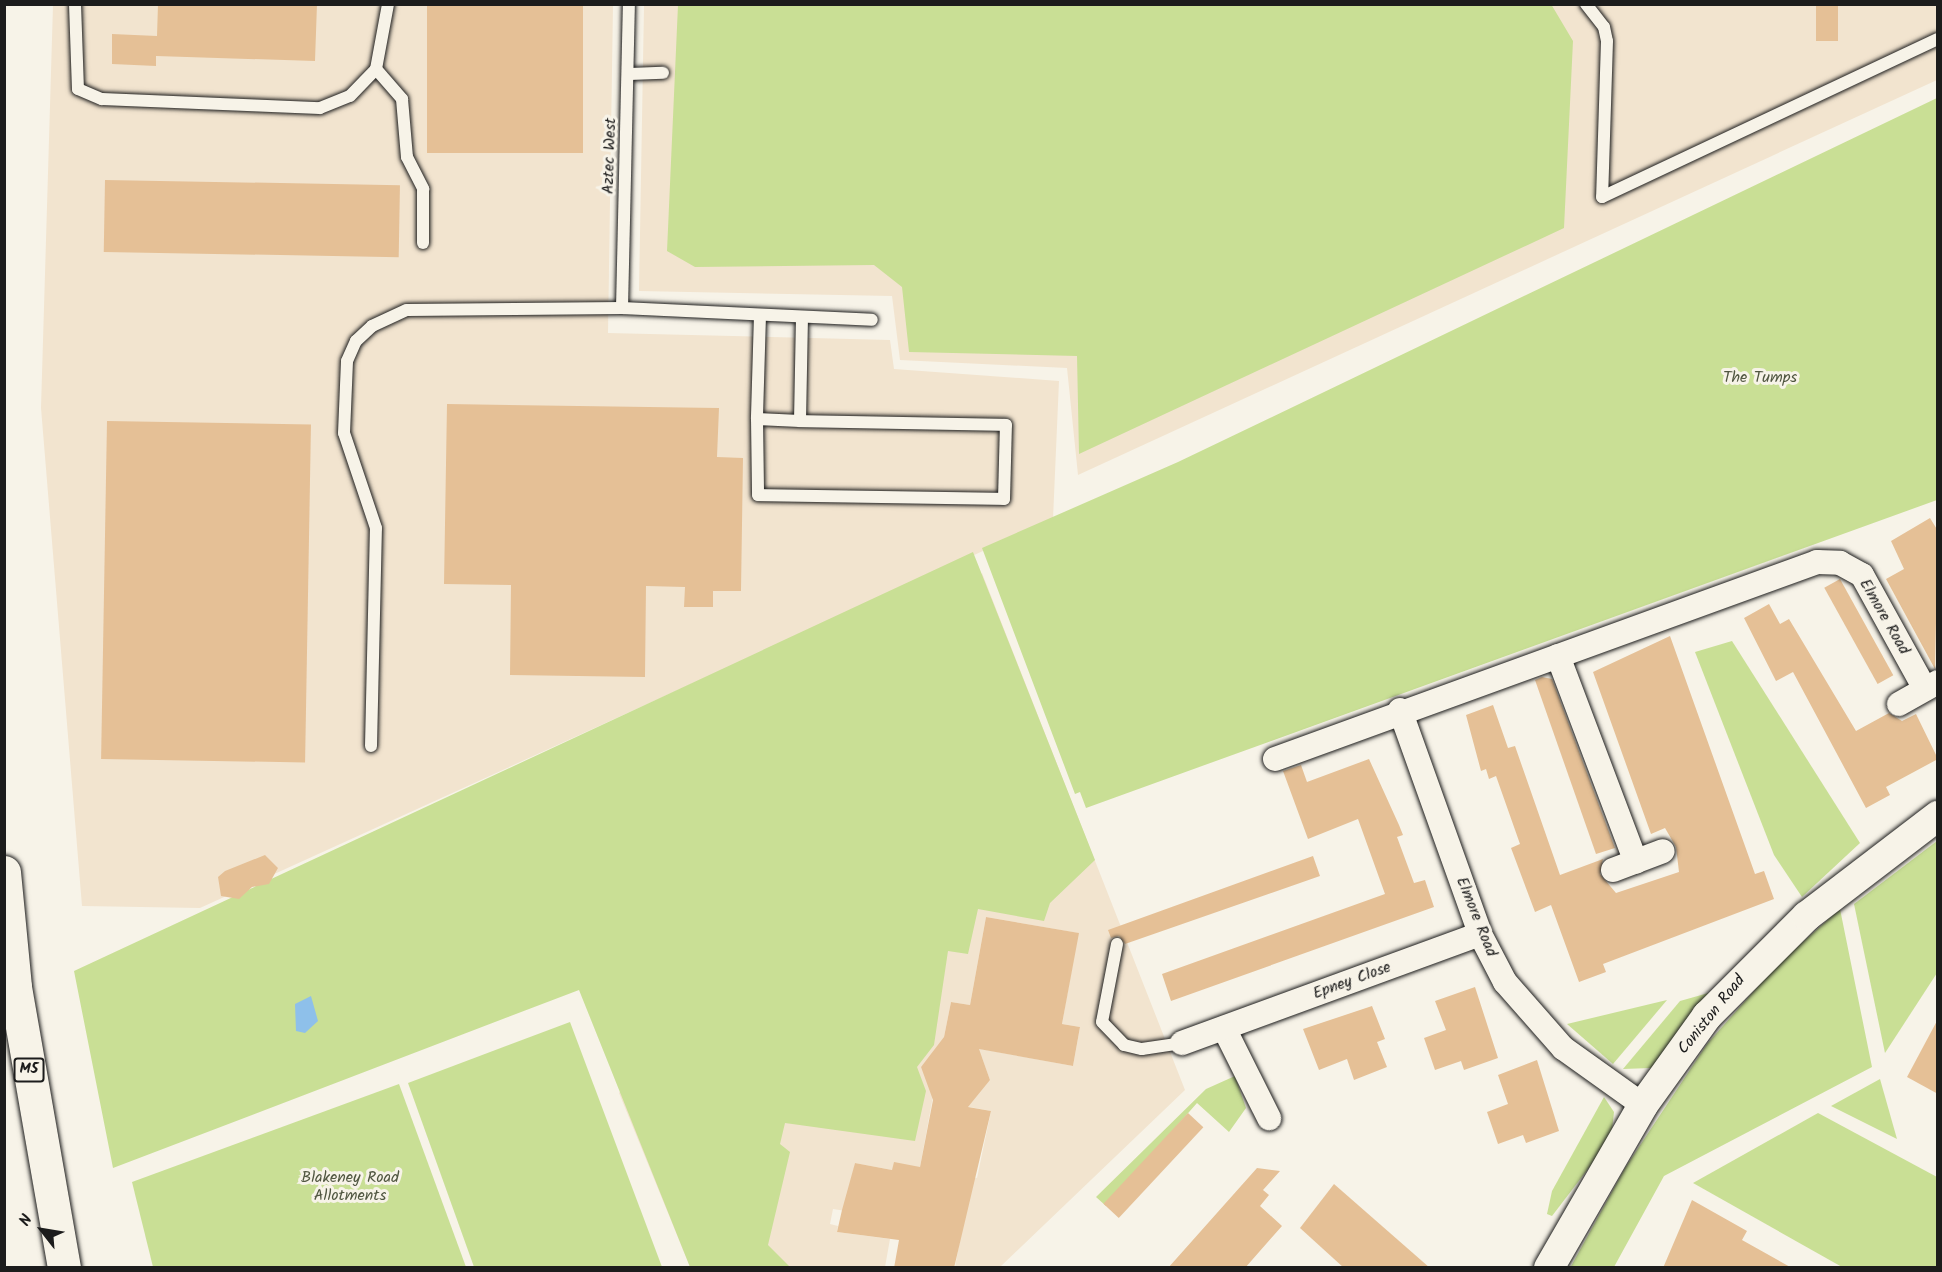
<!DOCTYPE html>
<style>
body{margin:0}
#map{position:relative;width:1942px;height:1272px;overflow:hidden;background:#f7f3e8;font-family:Kalam,sans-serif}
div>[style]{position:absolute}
.built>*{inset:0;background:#f2e4cf}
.green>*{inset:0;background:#c9df95}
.water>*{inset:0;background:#8ec0ea}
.building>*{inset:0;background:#e5c096;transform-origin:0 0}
.roads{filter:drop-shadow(0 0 2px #1c1c1c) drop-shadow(0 0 2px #1c1c1c)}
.service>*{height:12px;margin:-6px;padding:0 6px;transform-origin:6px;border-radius:6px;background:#f7f3e8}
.minor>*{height:24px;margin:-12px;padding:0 12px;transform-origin:12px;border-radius:12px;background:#f7f3e8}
.tertiary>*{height:30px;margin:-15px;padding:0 15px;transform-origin:15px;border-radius:15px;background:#f7f3e8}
.motorway>*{height:33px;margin:-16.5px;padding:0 16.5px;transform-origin:16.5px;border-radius:16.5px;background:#f7f3e8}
span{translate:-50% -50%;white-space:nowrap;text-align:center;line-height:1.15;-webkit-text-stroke:6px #f7f3e8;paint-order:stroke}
.shield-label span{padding:2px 4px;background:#f7f3e8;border:2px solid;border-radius:4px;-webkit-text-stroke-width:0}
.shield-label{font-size:15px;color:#1c1c1c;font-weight:700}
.street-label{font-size:16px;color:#1c1c1c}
.park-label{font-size:16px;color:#505640}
.frame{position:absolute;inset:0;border:6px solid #1c1c1c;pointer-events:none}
.north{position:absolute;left:12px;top:1200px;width:60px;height:60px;-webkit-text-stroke:4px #f7f3e8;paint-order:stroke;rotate:301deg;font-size:16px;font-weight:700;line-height:24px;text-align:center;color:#1c1c1c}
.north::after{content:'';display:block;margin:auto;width:21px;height:27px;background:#1c1c1c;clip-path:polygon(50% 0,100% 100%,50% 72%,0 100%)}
</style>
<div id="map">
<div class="built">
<i style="clip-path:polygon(53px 5px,613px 5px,608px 333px,890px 340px,894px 369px,1059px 381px,1053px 519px,200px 908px,82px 906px,41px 408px)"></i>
<i style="clip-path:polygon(644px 5px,1937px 5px,1937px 80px,1078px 475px,1067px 368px,900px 360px,892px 296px,639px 291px)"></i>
<i style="clip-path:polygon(982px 573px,1185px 1090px,1000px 1267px,955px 1267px,965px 1212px,941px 1172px,977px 1178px,991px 1111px,943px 1102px,990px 1080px,982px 1058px,968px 1056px,970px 1047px,1073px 1066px,1080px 1027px,1062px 1024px,1078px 933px,986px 917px,970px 1005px,951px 1002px,943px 1042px,921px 1067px,934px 1091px,920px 1167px,892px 1170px,855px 1163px,846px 1211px,833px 1209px,830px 1224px,838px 1226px,837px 1232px,890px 1239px,885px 1267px,690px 1267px,619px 1093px)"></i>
</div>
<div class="green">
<i style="clip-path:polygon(1551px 4px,1573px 41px,1564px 228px,1079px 454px,1077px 356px,909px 352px,902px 287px,874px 265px,695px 267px,667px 251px,678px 5px)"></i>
<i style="clip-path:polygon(1937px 98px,1937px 500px,1086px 808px,1080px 792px,1075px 794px,982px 548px,1178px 462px)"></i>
<i style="clip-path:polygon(973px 552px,1095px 860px,1050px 903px,1044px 921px,978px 909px,968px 954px,948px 951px,934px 1045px,917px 1067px,926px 1091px,915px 1141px,785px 1123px,780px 1144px,790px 1152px,768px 1245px,790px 1267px,690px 1267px,579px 990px,113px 1168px,74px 971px)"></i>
<i style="clip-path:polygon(1732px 641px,1860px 843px,1802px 897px,1774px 855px,1695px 652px)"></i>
<i style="clip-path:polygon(1937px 841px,1937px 973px,1885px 1053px,1854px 904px)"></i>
<i style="clip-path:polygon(1840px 909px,1872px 1067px,1664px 1176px,1614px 1267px,1570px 1268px,1625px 1168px,1707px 1044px,1777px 965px)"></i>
<i style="clip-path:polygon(1719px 990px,1661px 1061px,1651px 1068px,1623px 1069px,1680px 1001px)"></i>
<i style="clip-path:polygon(1667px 1000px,1613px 1064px,1567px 1024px)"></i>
<i style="clip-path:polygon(570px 1022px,662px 1267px,474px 1267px,408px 1083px)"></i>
<i style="clip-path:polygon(1235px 1076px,1246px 1108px,1229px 1132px,1197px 1103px,1106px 1206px,1096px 1197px,1206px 1089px)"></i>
<i style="clip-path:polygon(1880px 1079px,1897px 1139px,1831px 1106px)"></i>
<i style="clip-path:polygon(399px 1084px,466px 1267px,153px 1267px,132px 1182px)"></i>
<i style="clip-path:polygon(1604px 1097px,1614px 1112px,1611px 1139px,1552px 1216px,1547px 1214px,1552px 1191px)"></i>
<i style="clip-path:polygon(1818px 1113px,1937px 1177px,1937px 1267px,1842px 1267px,1693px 1183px)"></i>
</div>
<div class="water">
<i style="clip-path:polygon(311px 996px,318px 1021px,305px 1033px,296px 1031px,295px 1004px)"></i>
</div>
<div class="building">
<i style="clip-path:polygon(158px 4px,317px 4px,315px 61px,156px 56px,156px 66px,112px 64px,112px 34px,157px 36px)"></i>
<i style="left:427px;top:4px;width:156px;height:149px"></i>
<i style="left:1816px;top:4px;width:22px;height:37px"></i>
<i style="left:105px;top:180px;width:295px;height:72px;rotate:1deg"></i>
<i style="clip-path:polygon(447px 404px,719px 408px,717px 457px,743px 458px,741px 591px,713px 591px,713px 607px,684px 607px,685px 587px,646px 586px,645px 677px,510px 675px,511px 585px,444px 584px)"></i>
<i style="left:107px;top:421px;width:204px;height:338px;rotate:1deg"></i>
<i style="clip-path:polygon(1930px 518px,1938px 531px,1935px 669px,1886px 579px,1904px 569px,1891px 541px)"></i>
<i style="left:1840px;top:579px;width:110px;height:18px;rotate:61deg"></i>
<i style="clip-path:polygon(1769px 604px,1780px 624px,1789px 619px,1856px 731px,1889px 713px,1902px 721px,1916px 714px,1938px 759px,1886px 787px,1890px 795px,1866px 808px,1793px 672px,1776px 681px,1744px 618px)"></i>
<i style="clip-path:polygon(1670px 636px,1755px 874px,1764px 871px,1774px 899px,1603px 964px,1606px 972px,1579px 982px,1551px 905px,1535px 912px,1511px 848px,1520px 844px,1496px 776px,1489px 779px,1486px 769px,1481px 771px,1466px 715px,1493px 705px,1508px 748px,1515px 746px,1560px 875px,1603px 859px,1600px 874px,1616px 893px,1679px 872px,1676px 847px,1665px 828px,1651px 834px,1593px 672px)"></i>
<i style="clip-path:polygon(1542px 677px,1552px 679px,1615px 848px,1596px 854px,1535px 680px)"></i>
<i style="clip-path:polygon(1369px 759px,1399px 825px,1403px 835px,1397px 837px,1414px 883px,1425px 880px,1434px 907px,1171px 1001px,1162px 974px,1385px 894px,1358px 819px,1308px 839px,1283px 771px,1301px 765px,1307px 782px)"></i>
<i style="clip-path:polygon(265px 855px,278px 868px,269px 884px,252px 887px,239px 899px,221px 896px,218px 877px,225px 871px)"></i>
<i style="clip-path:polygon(1313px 856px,1320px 876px,1125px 944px,1119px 936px,1111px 938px,1108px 930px)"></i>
<i style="clip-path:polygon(986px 917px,1079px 933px,1062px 1024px,1080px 1027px,1073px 1066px,979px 1049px,990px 1080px,968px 1107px,991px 1111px,954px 1268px,894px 1268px,899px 1240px,837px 1232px,842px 1210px,855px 1163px,892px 1170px,894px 1162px,920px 1167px,933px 1100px,921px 1067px,944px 1037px,951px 1002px,970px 1005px)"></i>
<i style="clip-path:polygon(1475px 987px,1498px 1058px,1464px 1070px,1461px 1061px,1435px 1070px,1424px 1038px,1446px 1030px,1435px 1001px)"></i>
<i style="clip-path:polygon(1372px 1006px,1385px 1039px,1377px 1042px,1387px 1067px,1354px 1080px,1347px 1059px,1319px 1070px,1303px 1029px)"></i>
<i style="clip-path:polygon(1938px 1019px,1938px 1094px,1907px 1077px)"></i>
<i style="clip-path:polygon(1537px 1060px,1559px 1131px,1526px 1143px,1523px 1135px,1498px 1144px,1487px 1112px,1508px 1104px,1498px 1075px)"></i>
<i style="left:1188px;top:1113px;width:21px;height:124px;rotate:43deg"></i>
<i style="clip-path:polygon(1257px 1168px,1280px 1171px,1263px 1190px,1269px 1195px,1260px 1206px,1282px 1226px,1245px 1268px,1168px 1268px)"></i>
<i style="clip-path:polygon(1334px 1184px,1430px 1268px,1344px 1268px,1300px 1228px)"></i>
<i style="clip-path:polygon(1692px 1200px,1747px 1231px,1742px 1240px,1792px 1268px,1663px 1268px)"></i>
</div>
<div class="roads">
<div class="service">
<i style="left:75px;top:4px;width:85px;rotate:88deg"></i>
<i style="left:78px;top:89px;width:26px;rotate:23deg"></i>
<i style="left:102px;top:99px;width:218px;rotate:2.4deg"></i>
<i style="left:320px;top:108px;width:32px;rotate:-22deg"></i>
<i style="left:350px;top:96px;width:37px;rotate:-46deg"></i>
<i style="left:376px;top:69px;width:66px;rotate:-79.5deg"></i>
<i style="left:1586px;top:4px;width:29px;rotate:52deg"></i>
<i style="left:1604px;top:27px;width:14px;rotate:78deg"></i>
<i style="left:1607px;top:41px;width:156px;rotate:91.8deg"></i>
<i style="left:1602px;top:197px;width:371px;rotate:-25.2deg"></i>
<i style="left:376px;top:69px;width:40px;rotate:49deg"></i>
<i style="left:402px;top:99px;width:58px;rotate:85.1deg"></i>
<i style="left:407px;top:157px;width:36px;rotate:63deg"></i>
<i style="left:423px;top:189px;width:54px;rotate:90deg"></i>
<i style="left:629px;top:74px;width:34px;rotate:-2deg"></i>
<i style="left:622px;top:308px;width:304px;rotate:-88.7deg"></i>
<i style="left:760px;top:315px;width:104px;rotate:91.7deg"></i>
<i style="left:757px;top:419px;width:43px;rotate:2.7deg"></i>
<i style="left:800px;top:421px;width:104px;rotate:-88.9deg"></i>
<i style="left:757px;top:419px;width:76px;rotate:89.2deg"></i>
<i style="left:758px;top:495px;width:246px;rotate:0.9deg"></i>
<i style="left:1004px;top:499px;width:74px;rotate:-88.5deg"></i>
<i style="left:1006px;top:425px;width:206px;rotate:-178.9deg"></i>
<i style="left:371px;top:746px;width:218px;rotate:-88.7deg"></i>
<i style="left:376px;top:528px;width:100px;rotate:-108.6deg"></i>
<i style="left:344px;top:433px;width:72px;rotate:-87.6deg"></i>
<i style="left:347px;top:361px;width:22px;rotate:-66deg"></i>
<i style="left:356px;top:341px;width:22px;rotate:-43deg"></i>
<i style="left:372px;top:326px;width:38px;rotate:-25deg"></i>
<i style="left:407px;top:310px;width:215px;rotate:-0.5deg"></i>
<i style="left:622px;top:308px;width:250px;rotate:2.7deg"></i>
<i style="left:1117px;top:944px;width:79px;rotate:100.9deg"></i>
<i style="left:1102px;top:1022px;width:32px;rotate:46deg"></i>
<i style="left:1124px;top:1045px;width:18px;rotate:13deg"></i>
<i style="left:1142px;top:1049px;width:40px;rotate:-8.5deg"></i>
</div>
<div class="minor">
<i style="left:1558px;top:656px;width:220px;rotate:69.3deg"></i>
<i style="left:1899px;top:704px;width:45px;rotate:-29.4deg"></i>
<i style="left:1400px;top:710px;width:238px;rotate:70.3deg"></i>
<i style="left:1480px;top:934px;width:54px;rotate:62.5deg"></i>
<i style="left:1505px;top:982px;width:88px;rotate:48.7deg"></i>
<i style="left:1563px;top:1048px;width:98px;rotate:35.5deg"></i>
<i style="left:1275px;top:759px;width:577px;rotate:-19.97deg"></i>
<i style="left:1817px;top:562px;width:23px;rotate:2deg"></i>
<i style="left:1840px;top:563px;width:25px;rotate:29deg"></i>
<i style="left:1862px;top:575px;width:130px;rotate:61.1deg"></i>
<i style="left:1613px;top:870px;width:53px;rotate:-20.8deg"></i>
<i style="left:1224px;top:1028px;width:101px;rotate:63.4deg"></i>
<i style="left:1182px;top:1043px;width:317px;rotate:-20.1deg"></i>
</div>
<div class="tertiary">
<i style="left:1549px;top:1268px;width:188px;rotate:-60deg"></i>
<i style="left:1643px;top:1105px;width:110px;rotate:-54.3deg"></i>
<i style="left:1707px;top:1016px;width:141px;rotate:-45deg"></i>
<i style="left:1807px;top:916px;width:165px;rotate:-37.4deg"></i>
</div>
<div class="motorway">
<i style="left:4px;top:872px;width:116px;rotate:84.5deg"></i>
<i style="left:15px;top:987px;width:285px;rotate:80.1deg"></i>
</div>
</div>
<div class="shield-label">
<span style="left:29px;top:1070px">M5</span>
</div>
<div class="street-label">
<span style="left:610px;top:156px;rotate:-88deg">Aztec West</span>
<span style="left:1884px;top:617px;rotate:60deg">Elmore Road</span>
<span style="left:1476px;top:917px;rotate:68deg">Elmore Road</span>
<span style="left:1352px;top:981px;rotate:-20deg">Epney Close</span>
<span style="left:1712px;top:1015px;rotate:-51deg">Coniston Road</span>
</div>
<div class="park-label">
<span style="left:1760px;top:378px">The Tumps</span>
<span style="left:350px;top:1187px">Blakeney Road<br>Allotments</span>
</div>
<div class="frame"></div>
<div class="north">N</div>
</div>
